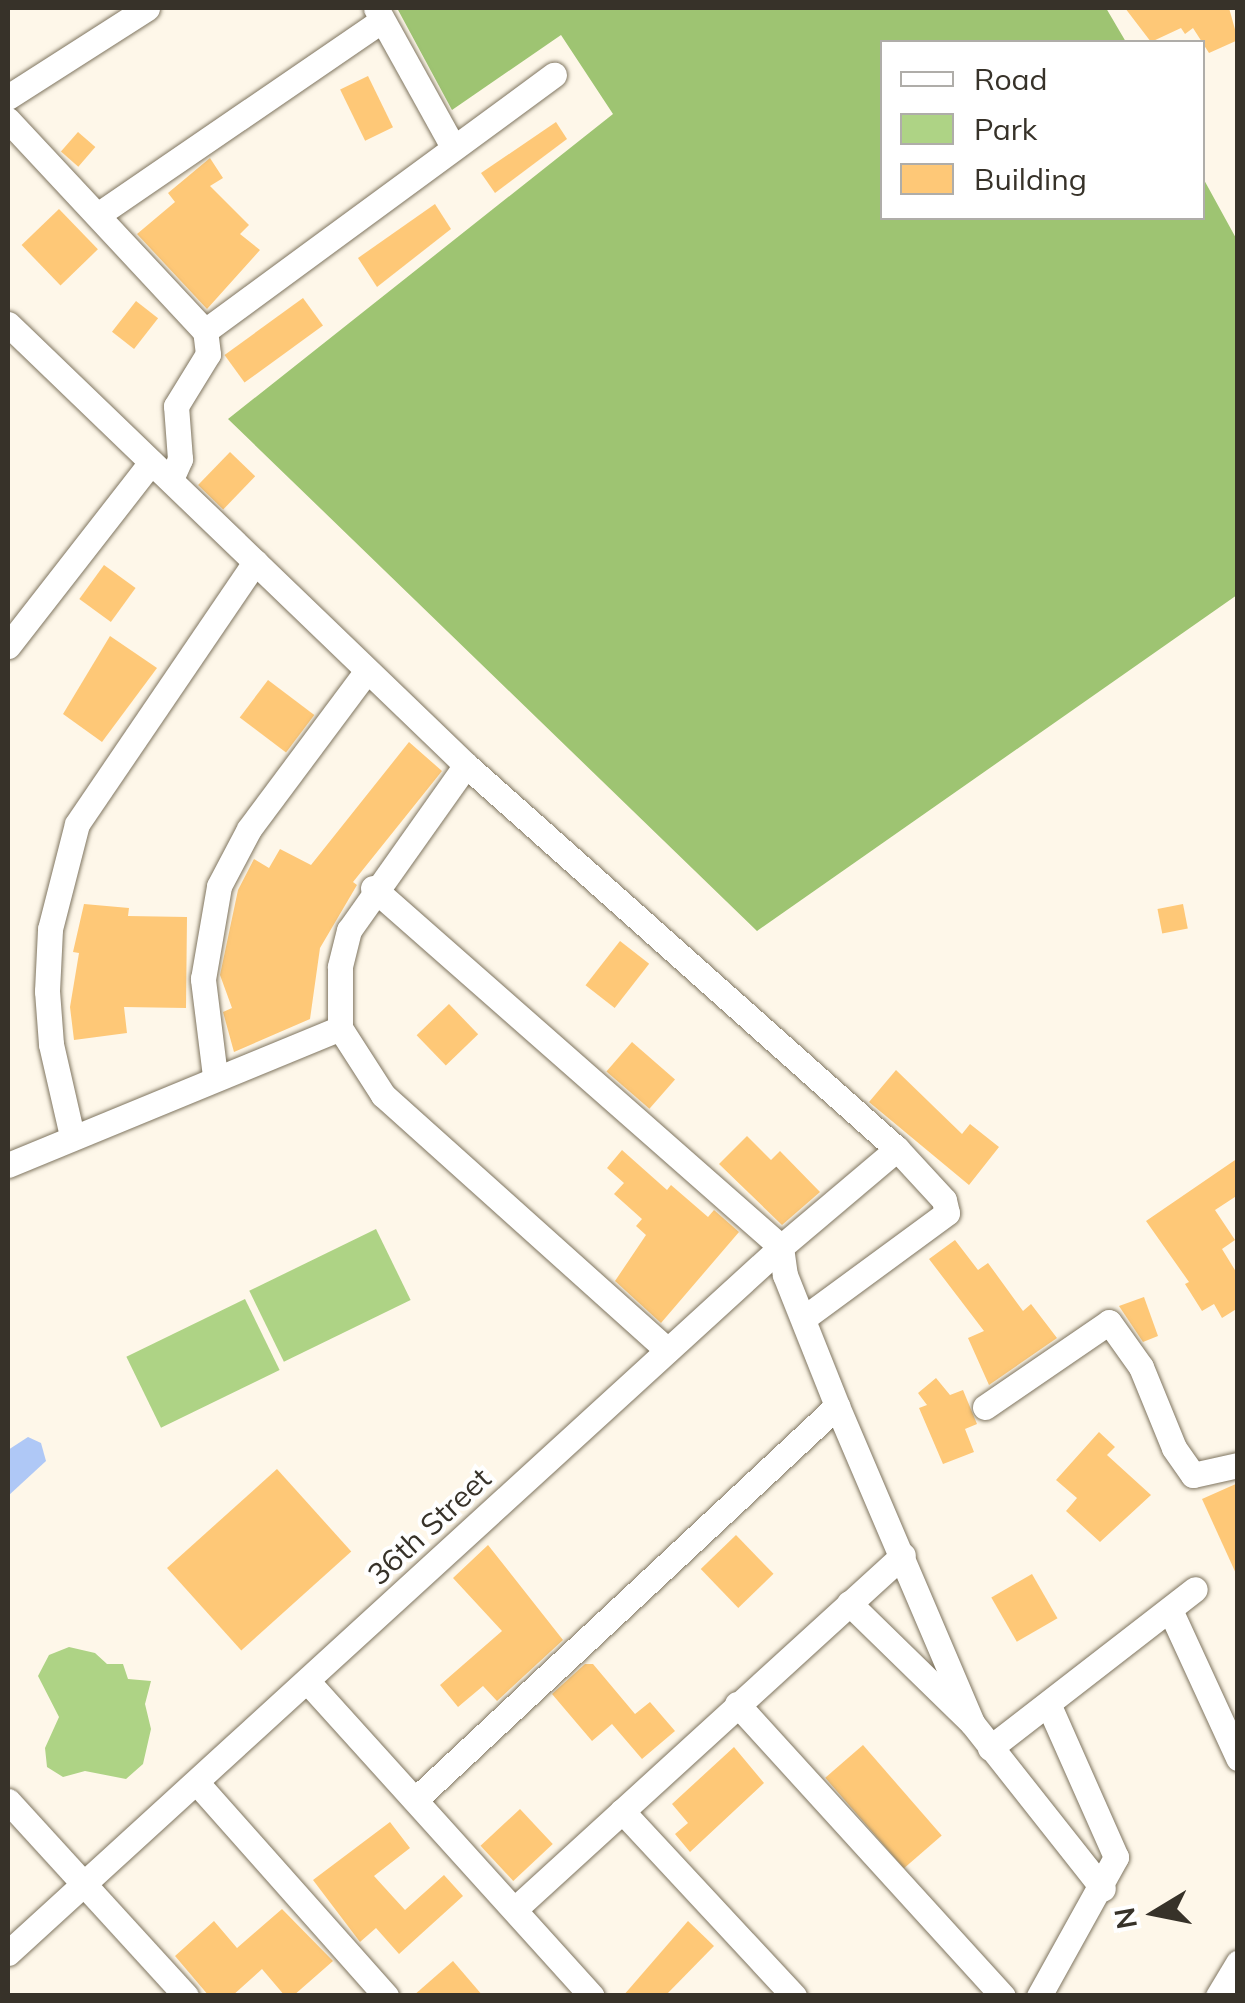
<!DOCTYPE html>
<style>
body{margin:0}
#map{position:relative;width:1245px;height:2003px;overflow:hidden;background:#fef7e9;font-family:Mulish,sans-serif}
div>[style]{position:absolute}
.green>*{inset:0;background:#aed385;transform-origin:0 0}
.forest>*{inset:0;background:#9ec472}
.water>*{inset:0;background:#afc8f6}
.building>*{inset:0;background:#fec877;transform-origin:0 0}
.roads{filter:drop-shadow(0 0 2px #7f7560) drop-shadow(0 0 2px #7f7560)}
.minor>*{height:25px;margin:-12.5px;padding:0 12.5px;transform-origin:12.5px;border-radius:12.5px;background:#fff}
span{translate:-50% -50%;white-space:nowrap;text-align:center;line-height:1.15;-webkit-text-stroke:8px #fff;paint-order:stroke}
.street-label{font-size:30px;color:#373229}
.frame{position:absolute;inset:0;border:10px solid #373229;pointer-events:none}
.legend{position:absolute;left:880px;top:40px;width:325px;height:180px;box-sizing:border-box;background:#fff;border:2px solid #afada9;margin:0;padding:12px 18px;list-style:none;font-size:30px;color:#373229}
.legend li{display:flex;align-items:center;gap:20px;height:50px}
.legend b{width:50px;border:2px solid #afada9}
.north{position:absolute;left:1105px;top:1863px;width:100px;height:100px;-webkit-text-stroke:8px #fff;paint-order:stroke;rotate:260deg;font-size:28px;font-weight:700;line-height:40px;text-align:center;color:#373229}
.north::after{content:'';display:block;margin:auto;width:35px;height:45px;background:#373229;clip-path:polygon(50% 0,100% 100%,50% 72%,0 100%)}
</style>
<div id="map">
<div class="green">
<i style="left:376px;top:1229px;width:79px;height:141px;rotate:64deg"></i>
<i style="left:245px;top:1299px;width:79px;height:132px;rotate:64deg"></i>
<i style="clip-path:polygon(69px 1647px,95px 1653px,107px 1664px,123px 1664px,128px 1679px,151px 1681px,145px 1704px,151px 1729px,143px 1764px,126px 1779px,85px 1771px,63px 1777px,47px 1767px,45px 1748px,59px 1717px,38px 1676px,49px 1655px)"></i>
</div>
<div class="forest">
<i style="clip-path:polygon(397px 8px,1106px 8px,1126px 42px,882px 42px,882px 218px,1202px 218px,1203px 178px,1237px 240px,1237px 595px,757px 931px,228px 419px,613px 114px,561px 35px,452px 110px)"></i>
</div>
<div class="water">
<i style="clip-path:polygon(28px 1437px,41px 1443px,46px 1461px,8px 1496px,8px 1450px)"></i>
</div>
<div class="building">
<i style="clip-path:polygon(1125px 8px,1229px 8px,1238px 40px,1209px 53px,1193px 28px,1185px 34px,1181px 28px,1151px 42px)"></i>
<i style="left:368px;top:76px;width:57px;height:31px;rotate:64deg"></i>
<i style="clip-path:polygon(556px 122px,567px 139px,495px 193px,481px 173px)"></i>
<i style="left:78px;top:132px;width:23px;height:26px;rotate:41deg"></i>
<i style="clip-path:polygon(210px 158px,223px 178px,210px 186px,249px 225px,240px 234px,260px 250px,207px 309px,137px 234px,175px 202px,168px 193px)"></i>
<i style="clip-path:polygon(435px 204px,451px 229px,377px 287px,358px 258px)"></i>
<i style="left:59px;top:209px;width:56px;height:52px;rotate:46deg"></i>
<i style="left:303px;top:298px;width:34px;height:97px;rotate:54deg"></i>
<i style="left:136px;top:301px;width:28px;height:39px;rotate:38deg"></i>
<i style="left:230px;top:452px;width:35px;height:46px;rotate:44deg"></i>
<i style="left:104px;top:565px;width:39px;height:42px;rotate:36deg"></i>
<i style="clip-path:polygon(110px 636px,157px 668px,102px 742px,63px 714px)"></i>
<i style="left:268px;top:680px;width:58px;height:47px;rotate:37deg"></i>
<i style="clip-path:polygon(409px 742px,442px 771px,353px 882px,357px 885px,320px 948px,310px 1019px,234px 1052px,223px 1012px,232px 1008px,220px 975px,238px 890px,254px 859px,269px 868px,280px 849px,311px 865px)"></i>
<i style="clip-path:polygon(84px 904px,129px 908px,128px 916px,187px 917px,186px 1008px,124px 1007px,127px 1033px,74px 1040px,70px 1007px,79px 953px,73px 952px)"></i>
<i style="left:1183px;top:904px;width:25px;height:26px;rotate:79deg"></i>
<i style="left:620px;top:941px;width:37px;height:56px;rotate:38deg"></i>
<i style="left:449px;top:1004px;width:42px;height:45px;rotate:46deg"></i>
<i style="left:632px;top:1042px;width:57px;height:39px;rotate:41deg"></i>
<i style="clip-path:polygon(896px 1070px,962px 1134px,970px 1124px,999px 1147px,969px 1185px,869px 1102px)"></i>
<i style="clip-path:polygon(747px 1136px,771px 1160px,780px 1151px,820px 1192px,782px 1225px,719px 1164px)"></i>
<i style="clip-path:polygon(622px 1150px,667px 1190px,671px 1185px,708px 1217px,714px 1210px,739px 1232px,661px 1323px,615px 1281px,646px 1235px,636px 1226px,642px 1219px,614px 1194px,624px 1183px,607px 1168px)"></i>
<i style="clip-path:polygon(1238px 1158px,1238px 1195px,1215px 1210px,1235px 1240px,1222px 1249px,1238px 1275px,1238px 1308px,1222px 1318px,1214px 1304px,1202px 1311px,1185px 1284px,1189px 1282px,1146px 1221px)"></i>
<i style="clip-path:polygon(955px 1240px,978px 1270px,988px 1263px,1023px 1311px,1031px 1304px,1057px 1338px,989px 1385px,968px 1338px,984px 1331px,929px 1259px)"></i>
<i style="clip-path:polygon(1144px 1297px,1158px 1336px,1143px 1342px,1119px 1306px)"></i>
<i style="clip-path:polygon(936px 1378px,950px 1395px,963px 1390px,977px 1424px,965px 1429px,974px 1452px,943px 1464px,919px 1408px,927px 1405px,918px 1393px)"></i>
<i style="clip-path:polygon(1099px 1432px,1115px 1447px,1107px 1455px,1151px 1495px,1100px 1542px,1066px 1511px,1077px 1498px,1056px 1480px)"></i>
<i style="left:277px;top:1469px;width:111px;height:148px;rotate:48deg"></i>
<i style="clip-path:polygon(1238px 1483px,1238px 1578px,1202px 1499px)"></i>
<i style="left:736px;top:1535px;width:54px;height:49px;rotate:46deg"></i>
<i style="clip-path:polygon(488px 1545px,563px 1640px,497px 1701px,483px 1686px,458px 1707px,440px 1685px,502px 1631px,453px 1578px)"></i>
<i style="left:1032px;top:1574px;width:51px;height:47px;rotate:60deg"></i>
<i style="clip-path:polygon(585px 1664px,593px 1664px,635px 1714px,650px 1702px,675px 1731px,642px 1759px,612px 1724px,592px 1741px,552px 1694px)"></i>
<i style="left:863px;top:1745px;width:120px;height:50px;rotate:49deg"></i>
<i style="clip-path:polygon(734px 1747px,764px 1783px,690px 1852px,675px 1834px,688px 1823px,672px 1804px)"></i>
<i style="left:520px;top:1809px;width:48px;height:54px;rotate:47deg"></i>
<i style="clip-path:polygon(390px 1822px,410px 1848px,374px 1876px,405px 1910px,444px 1875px,463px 1896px,399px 1954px,376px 1928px,360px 1942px,313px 1880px)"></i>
<i style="clip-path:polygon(282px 1909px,333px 1961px,293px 1996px,285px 1996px,262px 1969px,232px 1996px,209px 1996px,175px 1956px,214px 1921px,237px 1948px)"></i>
<i style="clip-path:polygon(688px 1921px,714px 1946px,665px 1996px,623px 1996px)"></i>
<i style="clip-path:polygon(453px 1961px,483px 1996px,413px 1996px)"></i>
</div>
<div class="roads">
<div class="minor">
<i style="left:376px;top:8px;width:159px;rotate:61deg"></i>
<i style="left:8px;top:97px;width:165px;rotate:-32.6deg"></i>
<i style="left:8px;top:120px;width:289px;rotate:47deg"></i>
<i style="left:99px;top:214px;width:343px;rotate:-34.4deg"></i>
<i style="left:8px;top:324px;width:636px;rotate:43.92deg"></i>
<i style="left:466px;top:765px;width:577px;rotate:41.7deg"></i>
<i style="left:897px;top:1149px;width:69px;rotate:47.3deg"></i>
<i style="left:944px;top:1200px;width:13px;rotate:77deg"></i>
<i style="left:947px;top:1213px;width:177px;rotate:143.7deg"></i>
<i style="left:172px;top:477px;width:20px;rotate:-66deg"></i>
<i style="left:180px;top:459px;width:53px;rotate:-94.3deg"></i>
<i style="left:176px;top:406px;width:61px;rotate:-58.4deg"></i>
<i style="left:208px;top:354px;width:23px;rotate:-97deg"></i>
<i style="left:205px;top:331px;width:433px;rotate:-36.3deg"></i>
<i style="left:8px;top:646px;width:233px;rotate:-52.1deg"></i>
<i style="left:466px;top:765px;width:202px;rotate:125.3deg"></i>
<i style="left:349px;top:930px;width:38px;rotate:104deg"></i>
<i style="left:340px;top:967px;width:61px;rotate:90deg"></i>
<i style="left:340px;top:1028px;width:80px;rotate:57.3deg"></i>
<i style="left:383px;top:1095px;width:382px;rotate:41.9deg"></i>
<i style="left:373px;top:888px;width:543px;rotate:41.34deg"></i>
<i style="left:781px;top:1247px;width:28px;rotate:82deg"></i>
<i style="left:785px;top:1275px;width:141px;rotate:68.3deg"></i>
<i style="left:837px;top:1406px;width:345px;rotate:66.9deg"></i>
<i style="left:215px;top:1076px;width:98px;rotate:-97.1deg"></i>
<i style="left:203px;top:979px;width:94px;rotate:-80.2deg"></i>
<i style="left:219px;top:886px;width:64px;rotate:-62.2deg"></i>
<i style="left:249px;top:829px;width:196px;rotate:-53.3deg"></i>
<i style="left:72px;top:1136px;width:94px;rotate:-102.9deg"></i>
<i style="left:51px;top:1044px;width:53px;rotate:-94.3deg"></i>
<i style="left:47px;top:991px;width:62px;rotate:-87.2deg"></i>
<i style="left:50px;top:929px;width:108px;rotate:-75.6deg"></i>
<i style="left:77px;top:824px;width:317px;rotate:-55.8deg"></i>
<i style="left:8px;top:1165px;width:359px;rotate:-22.4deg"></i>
<i style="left:985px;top:1407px;width:150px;rotate:-34.4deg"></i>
<i style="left:1109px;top:1322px;width:55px;rotate:54.6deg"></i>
<i style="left:1141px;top:1367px;width:87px;rotate:67.8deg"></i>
<i style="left:1174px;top:1448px;width:33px;rotate:55deg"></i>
<i style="left:1193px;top:1475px;width:46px;rotate:-12.5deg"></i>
<i style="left:849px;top:1603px;width:172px;rotate:44.3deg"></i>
<i style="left:972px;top:1723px;width:211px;rotate:51.7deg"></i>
<i style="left:1171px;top:1612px;width:161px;rotate:65.3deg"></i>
<i style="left:308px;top:1682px;width:423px;rotate:47.9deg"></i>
<i style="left:737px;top:1704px;width:395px;rotate:47.7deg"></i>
<i style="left:990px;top:1748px;width:259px;rotate:-37.8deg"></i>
<i style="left:197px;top:1783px;width:285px;rotate:48.4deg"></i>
<i style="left:416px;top:1799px;width:576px;rotate:-43.03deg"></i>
<i style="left:8px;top:1801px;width:264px;rotate:47.6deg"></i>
<i style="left:622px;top:1811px;width:253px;rotate:47.1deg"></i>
<i style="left:515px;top:1909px;width:525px;rotate:-42.38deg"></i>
<i style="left:8px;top:1953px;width:1047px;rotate:-42.41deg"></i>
<i style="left:781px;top:1247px;width:152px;rotate:-40.2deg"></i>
<i style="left:1039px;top:1996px;width:159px;rotate:-61deg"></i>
<i style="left:1116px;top:1857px;width:165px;rotate:-113.9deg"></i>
<i style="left:1218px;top:1996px;width:39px;rotate:-59deg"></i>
</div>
</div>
<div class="street-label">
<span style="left:429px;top:1526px;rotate:-43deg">36th Street</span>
</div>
<div class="frame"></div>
<ul class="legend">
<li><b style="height:12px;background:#fff"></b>Road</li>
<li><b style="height:28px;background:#aed385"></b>Park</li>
<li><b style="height:28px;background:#fec877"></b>Building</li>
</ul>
<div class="north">N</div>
</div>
